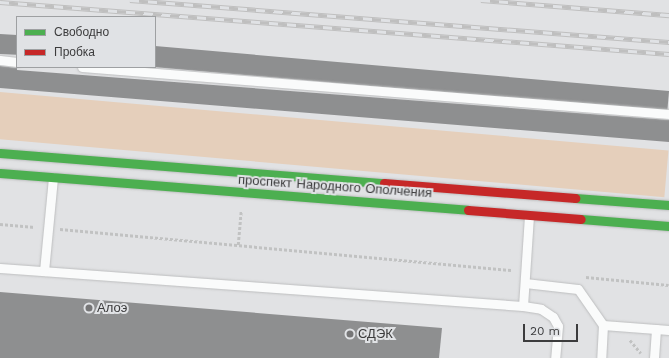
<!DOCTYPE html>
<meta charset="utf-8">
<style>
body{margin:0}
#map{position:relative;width:669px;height:358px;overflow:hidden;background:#e1e2e4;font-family:"Work Sans",sans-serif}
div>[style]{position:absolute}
.green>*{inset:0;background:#e5cfbb;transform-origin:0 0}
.building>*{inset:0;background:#8e8f90;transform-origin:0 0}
.path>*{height:2.5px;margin-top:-1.25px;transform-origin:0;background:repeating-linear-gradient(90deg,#c1c2c2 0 3px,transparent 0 5px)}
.roads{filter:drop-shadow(0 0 1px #bdbebf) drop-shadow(0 0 1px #bdbebf)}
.lane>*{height:9px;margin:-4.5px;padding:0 4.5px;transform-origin:4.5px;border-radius:4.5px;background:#fafbfb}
.fast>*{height:9px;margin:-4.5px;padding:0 4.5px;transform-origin:4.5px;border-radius:4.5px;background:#4caf50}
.jam>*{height:9px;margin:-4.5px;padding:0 4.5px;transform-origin:4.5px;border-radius:4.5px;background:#c62828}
.rail>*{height:4.5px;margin-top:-2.25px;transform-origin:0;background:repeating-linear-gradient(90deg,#e0e2e5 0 9px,#bfbfbf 0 18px);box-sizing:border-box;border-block:1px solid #bfbfbf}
.dots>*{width:11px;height:11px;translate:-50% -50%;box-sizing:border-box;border:2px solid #e0e2e5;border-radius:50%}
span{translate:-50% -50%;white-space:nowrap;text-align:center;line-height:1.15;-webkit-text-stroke:4px #e0e2e5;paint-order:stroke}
.street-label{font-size:13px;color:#3c3c3d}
.poi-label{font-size:13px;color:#3c3c3d}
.left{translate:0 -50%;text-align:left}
.legend{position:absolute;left:16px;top:16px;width:140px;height:52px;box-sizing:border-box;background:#e0e2e5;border:1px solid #9ea0a2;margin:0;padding:5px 7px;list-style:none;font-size:12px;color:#3c3c3d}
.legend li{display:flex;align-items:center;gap:8px;height:20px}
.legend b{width:20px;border:1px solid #9ea0a2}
.scale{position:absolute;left:523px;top:324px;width:55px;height:18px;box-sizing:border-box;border:2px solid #3c3c3d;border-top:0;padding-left:5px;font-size:12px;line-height:14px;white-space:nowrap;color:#3c3c3d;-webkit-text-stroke:3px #e0e2e5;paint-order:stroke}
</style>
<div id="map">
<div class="green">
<i style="left:0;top:92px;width:671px;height:47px;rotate:5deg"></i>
</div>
<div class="building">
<i style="left:0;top:34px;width:17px;height:20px;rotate:3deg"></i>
<i style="left:155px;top:46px;width:516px;height:21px;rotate:5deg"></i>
<i style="clip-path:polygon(0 66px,17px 68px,17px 70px,669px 120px,669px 142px,0 88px)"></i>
<i style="clip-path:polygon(0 292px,442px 328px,439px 358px,0 358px)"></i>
</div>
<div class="path">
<i style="left:0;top:224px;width:35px;rotate:5deg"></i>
<i style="left:60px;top:229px;width:453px;rotate:5.2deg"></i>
<i style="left:238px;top:245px;width:34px;rotate:-85deg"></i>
<i style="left:586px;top:277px;width:83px;rotate:5.5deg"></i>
<i style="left:630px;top:340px;width:17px;rotate:50deg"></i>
</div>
<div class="roads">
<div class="lane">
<i style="left:0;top:60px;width:17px;rotate:7deg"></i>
<i style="left:82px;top:67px;width:589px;rotate:4.58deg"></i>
<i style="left:0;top:268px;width:524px;rotate:4.16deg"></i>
<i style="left:523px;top:306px;width:18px;rotate:9deg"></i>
<i style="left:541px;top:309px;width:14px;rotate:34deg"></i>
<i style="left:553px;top:317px;width:10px;rotate:61deg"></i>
<i style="left:558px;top:326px;width:32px;rotate:95deg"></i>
<i style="left:44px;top:271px;width:94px;rotate:-84.5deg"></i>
<i style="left:525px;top:283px;width:53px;rotate:6.5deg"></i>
<i style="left:578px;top:289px;width:44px;rotate:55.2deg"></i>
<i style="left:603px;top:325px;width:33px;rotate:93deg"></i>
<i style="left:523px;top:306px;width:91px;rotate:-86.2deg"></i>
<i style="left:603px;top:325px;width:66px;rotate:4.3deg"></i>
<i style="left:654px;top:358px;width:29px;rotate:-86deg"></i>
</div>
<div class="fast">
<i style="left:0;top:153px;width:385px;rotate:4.5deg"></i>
<i style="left:0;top:173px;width:469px;rotate:4.5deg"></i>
<i style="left:575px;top:198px;width:94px;rotate:4.3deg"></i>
<i style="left:581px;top:219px;width:88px;rotate:4.5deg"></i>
</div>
<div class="jam">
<i style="left:384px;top:183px;width:192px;rotate:4.5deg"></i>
<i style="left:468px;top:210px;width:113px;rotate:4.6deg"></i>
</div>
</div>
<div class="rail">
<i style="left:130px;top:0;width:541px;rotate:4.46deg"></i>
<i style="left:481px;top:0;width:189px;rotate:4.6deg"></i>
<i style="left:0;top:2px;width:671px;rotate:4.44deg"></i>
</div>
<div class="dots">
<i style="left:89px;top:308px;background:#767677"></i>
<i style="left:350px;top:334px;background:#767677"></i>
</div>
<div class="street-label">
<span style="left:335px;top:187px;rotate:4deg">проспект Народного Ополчения</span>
</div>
<div class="poi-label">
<span class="left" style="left:97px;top:308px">Алоэ</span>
<span class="left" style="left:358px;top:334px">СДЭК</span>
</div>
<ul class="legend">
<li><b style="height:5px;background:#4caf50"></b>Свободно</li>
<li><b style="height:5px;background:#c62828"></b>Пробка</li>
</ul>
<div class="scale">20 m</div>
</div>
